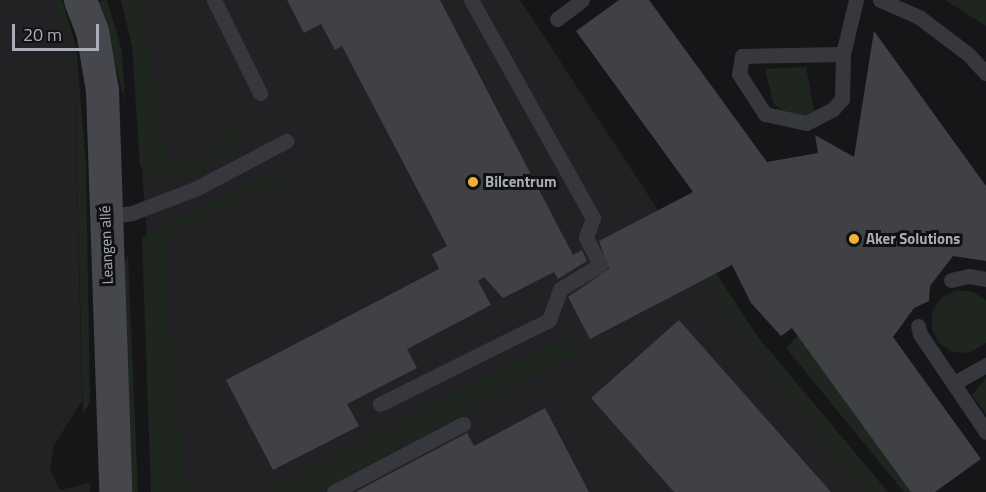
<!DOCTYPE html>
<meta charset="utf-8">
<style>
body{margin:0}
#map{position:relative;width:986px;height:492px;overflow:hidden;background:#161618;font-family:"Titillium Web",sans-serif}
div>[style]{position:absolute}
.built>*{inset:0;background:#222225}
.green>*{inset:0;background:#1e261f}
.building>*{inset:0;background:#404145}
.lane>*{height:15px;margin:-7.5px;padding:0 7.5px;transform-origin:7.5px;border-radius:7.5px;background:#37383d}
.secondary>*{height:33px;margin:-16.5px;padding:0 16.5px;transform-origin:16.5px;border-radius:16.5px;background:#45474d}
.dots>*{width:16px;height:16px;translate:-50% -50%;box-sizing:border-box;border:3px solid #111113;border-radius:50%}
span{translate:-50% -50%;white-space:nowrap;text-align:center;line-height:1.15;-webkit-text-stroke:6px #111113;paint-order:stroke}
.poi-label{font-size:15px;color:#a8adb8;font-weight:700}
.left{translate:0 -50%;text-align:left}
.street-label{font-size:15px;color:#a8adb8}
.scale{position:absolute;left:12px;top:24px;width:87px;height:27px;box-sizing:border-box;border:3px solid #a8adb8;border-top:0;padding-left:8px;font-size:18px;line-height:21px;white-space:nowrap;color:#a8adb8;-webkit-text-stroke:4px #111113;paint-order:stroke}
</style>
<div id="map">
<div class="built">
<i style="clip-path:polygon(0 0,54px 0,74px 50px,82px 401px,54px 445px,50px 470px,60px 490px,90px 483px,90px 492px,0 492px)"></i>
<i style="clip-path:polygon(130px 0,520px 0,698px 271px,862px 492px,165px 492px)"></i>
</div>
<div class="green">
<i style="clip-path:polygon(54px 0,62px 0,76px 46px,86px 164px,90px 402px,83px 415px,74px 50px)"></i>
<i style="clip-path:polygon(107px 0,122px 51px,125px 102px,99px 1px)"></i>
<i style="clip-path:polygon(121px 0,140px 0,169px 162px,187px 162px,210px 153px,219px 146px,233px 123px,241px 129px,241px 138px,233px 152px,181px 181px,154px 176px,140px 166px,132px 46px)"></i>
<i style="clip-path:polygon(945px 0,986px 0,986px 26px)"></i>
<i style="clip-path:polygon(806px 67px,814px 111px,803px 116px,781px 110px,773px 102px,765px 69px)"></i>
<i style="clip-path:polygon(266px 172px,275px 178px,284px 194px,277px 198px,269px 185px,173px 234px,165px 250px,172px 367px,189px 492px,151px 492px,142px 238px)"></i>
<i style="clip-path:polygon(128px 256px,138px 492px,125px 492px,121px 269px)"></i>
<i style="clip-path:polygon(709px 262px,758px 337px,888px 492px,862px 492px,698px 271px)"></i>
<i style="clip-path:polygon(956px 290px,973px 292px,986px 300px,986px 343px,969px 353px,953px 352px,939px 343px,932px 329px,932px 312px,941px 298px)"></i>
<i style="clip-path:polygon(800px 333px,916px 492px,904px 492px,786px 348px)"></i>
<i style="clip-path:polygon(562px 339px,569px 347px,585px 352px,313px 492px,263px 492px)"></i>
<i style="clip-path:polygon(986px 378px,986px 414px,972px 395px)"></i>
</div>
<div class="building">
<i style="clip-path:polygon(287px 0,440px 0,573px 255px,582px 250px,587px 261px,558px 279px,554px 272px,503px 298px,484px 277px,478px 281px,491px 305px,407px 349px,417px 368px,347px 404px,359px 426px,273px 470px,226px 380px,439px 269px,432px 254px,447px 246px,342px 46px,335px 50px,321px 24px,304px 33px)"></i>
<i style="clip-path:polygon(619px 0,649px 0,767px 162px,818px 153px,815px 135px,854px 157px,874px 31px,986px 186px,986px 261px,953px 256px,930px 286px,929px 301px,914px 308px,893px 337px,981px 459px,935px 492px,911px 492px,792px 328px,781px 336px,751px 303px,732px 265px,590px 339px,568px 297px,609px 269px,599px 241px,693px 192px,576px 31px)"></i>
<i style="clip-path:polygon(679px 320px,831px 492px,674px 492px,591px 398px)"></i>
<i style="clip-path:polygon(545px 408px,589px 492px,355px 492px,467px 433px,474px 446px)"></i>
</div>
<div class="lane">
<i style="left:214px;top:0;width:104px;rotate:63.7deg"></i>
<i style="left:880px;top:0;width:43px;rotate:23.6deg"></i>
<i style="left:919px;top:17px;width:63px;rotate:37.2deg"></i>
<i style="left:969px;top:55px;width:25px;rotate:47deg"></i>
<i style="left:557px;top:19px;width:31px;rotate:-37deg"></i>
<i style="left:843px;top:54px;width:101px;rotate:178.9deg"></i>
<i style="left:742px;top:56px;width:18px;rotate:99deg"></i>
<i style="left:739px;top:74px;width:48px;rotate:57deg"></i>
<i style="left:765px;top:114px;width:42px;rotate:12.4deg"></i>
<i style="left:806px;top:123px;width:30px;rotate:-27deg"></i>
<i style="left:833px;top:109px;width:13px;rotate:-48deg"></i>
<i style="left:842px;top:99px;width:45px;rotate:-88.7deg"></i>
<i style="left:843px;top:54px;width:56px;rotate:-76.5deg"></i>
<i style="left:105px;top:216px;width:27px;rotate:-6deg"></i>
<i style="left:132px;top:213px;width:70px;rotate:-21deg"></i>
<i style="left:197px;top:188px;width:101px;rotate:-27.8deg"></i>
<i style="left:951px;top:280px;width:18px;rotate:-13deg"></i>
<i style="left:969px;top:276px;width:17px;rotate:10deg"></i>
<i style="left:918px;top:326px;width:8px;rotate:76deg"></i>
<i style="left:920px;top:334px;width:118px;rotate:56deg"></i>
<i style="left:954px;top:383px;width:37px;rotate:-29deg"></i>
<i style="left:380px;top:404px;width:189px;rotate:-26.4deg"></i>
<i style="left:549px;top:320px;width:33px;rotate:-70deg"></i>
<i style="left:560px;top:289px;width:47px;rotate:-31deg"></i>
<i style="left:600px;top:265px;width:31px;rotate:-117deg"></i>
<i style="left:586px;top:237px;width:20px;rotate:-70deg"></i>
<i style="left:593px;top:218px;width:250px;rotate:-119.2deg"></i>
<i style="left:334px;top:492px;width:146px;rotate:-27.8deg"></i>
</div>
<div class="secondary">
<i style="left:80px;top:0;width:33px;rotate:69deg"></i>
<i style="left:92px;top:31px;width:60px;rotate:80.4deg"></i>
<i style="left:102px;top:90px;width:402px;rotate:88.1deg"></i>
</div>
<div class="dots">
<i style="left:473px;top:182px;background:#f2b134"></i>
<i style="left:854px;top:239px;background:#f2b134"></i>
</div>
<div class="poi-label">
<span class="left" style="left:485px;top:182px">Bilcentrum</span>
<span class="left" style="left:866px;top:239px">Aker Solutions</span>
</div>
<div class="street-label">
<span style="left:106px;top:245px;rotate:-92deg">Leangen allé</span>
</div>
<div class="scale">20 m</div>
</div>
